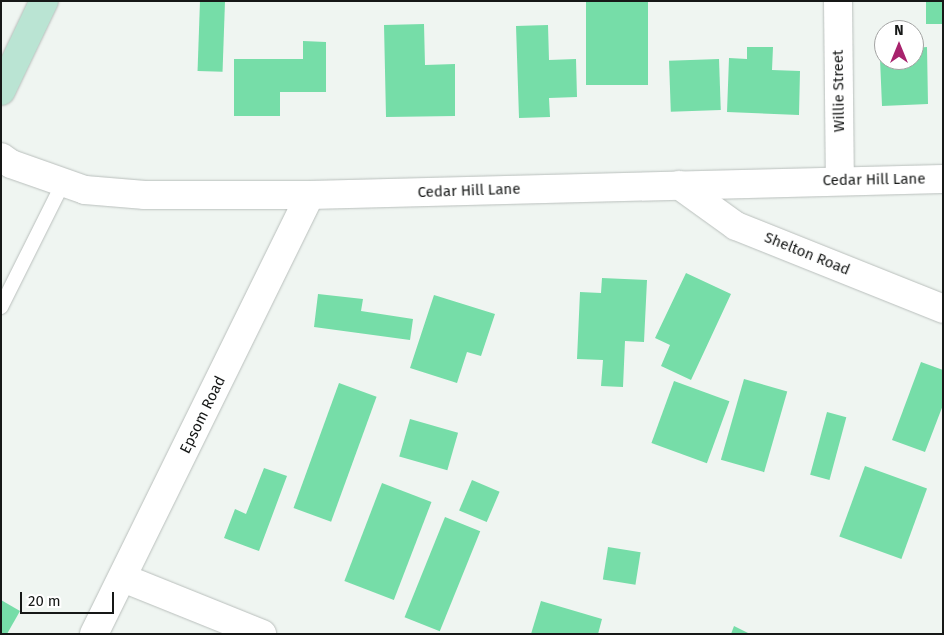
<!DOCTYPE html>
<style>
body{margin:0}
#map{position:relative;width:944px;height:635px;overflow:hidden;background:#eff5f1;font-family:"Fira Sans",sans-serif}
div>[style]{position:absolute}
.building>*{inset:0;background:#76dda8;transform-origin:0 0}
.roads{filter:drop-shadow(0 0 1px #b9bfbc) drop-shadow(0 0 1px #b9bfbc)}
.service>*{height:14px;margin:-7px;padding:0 7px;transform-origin:7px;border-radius:7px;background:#fff}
.minor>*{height:28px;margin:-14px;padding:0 14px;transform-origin:14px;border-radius:14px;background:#fff}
.secondary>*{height:28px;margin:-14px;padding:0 14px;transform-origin:14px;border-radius:14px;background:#bae4d3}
span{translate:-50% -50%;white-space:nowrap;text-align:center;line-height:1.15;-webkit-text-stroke:4px #fff;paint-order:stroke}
.street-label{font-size:15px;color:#161817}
.frame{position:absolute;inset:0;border:2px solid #161817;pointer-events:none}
.north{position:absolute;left:874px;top:20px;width:50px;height:50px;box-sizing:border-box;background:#fff;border:1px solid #a2a3a2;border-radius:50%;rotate:0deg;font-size:14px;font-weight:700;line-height:20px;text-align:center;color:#161817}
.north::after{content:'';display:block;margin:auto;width:18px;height:22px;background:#a8236d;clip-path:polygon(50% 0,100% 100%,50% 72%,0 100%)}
.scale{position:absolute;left:20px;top:592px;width:94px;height:22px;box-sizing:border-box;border:2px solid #161817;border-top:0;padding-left:6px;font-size:15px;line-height:18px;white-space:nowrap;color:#161817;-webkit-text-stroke:4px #fff;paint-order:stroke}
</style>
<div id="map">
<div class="building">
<i style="left:200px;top:1px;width:25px;height:70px;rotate:2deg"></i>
<i style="left:586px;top:1px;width:62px;height:84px"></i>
<i style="left:926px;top:1px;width:17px;height:23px"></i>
<i style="clip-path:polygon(424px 24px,425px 65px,455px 64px,455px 116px,386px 117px,384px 25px)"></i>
<i style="clip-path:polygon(548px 25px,549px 60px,576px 59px,577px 97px,549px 98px,550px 117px,519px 118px,516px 26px)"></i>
<i style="clip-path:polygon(303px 41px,326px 42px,326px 92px,280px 92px,280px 116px,234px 116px,234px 59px,303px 59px)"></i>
<i style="clip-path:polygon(747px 47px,773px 47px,772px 70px,800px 71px,799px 115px,727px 112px,729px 58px,747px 59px)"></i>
<i style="clip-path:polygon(927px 47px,928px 104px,882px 106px,880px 59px,914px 60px,914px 48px)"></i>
<i style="left:719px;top:59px;width:51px;height:50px;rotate:88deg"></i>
<i style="clip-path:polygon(686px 273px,731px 294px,691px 380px,661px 366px,670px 345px,655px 338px)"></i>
<i style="clip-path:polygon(602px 278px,647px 280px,644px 342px,625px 341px,623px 387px,601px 386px,603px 360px,577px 359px,580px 292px,601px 293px)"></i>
<i style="clip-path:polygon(318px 294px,363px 299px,361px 311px,413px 319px,410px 340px,314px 327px)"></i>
<i style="clip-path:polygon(434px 295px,495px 314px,481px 356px,467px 352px,457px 383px,410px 368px)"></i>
<i style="clip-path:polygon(921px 362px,943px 370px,943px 405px,925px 452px,892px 440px)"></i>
<i style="left:744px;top:379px;width:45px;height:84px;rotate:16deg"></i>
<i style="left:674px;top:381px;width:59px;height:66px;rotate:20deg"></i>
<i style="left:339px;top:383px;width:40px;height:133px;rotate:20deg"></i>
<i style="left:827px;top:412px;width:20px;height:65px;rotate:15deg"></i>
<i style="left:410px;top:419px;width:50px;height:39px;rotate:16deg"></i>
<i style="left:865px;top:466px;width:66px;height:75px;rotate:20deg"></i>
<i style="clip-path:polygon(264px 468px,287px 476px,259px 551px,224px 538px,235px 509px,246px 514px)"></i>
<i style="left:472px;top:480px;width:30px;height:33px;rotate:23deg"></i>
<i style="left:382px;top:483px;width:53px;height:105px;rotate:21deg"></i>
<i style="left:445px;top:517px;width:38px;height:108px;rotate:22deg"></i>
<i style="left:608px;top:547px;width:33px;height:33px;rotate:9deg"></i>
<i style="clip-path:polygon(1px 600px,20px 611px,7px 634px,1px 634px)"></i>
<i style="clip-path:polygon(541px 601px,602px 619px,598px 634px,531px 634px)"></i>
<i style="clip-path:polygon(734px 626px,750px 634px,731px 634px)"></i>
</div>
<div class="roads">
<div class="service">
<i style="left:1px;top:307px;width:139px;rotate:-63.4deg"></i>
</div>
<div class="minor">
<i style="left:838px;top:1px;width:179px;rotate:89.4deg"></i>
<i style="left:1px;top:157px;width:12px;rotate:35deg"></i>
<i style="left:11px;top:164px;width:78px;rotate:19.4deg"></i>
<i style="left:85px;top:190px;width:60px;rotate:4.8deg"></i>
<i style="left:145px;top:195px;width:165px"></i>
<i style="left:310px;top:195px;width:633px;rotate:-1.45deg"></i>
<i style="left:679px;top:185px;width:70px;rotate:35.7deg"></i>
<i style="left:736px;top:226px;width:223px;rotate:21.8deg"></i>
<i style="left:123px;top:578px;width:150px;rotate:21.9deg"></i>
<i style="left:94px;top:634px;width:489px;rotate:-63.8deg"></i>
</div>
<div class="secondary">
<i style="left:1px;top:91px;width:100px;rotate:-64.5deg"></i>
</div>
</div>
<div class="street-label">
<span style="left:839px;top:91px;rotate:-91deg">Willie Street</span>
<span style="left:874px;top:180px;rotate:-1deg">Cedar Hill Lane</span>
<span style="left:469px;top:191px;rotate:-2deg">Cedar Hill Lane</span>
<span style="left:807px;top:254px;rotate:22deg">Shelton Road</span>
<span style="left:203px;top:415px;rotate:-64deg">Epsom Road</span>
</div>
<div class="frame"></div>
<div class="north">N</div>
<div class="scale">20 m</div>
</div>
